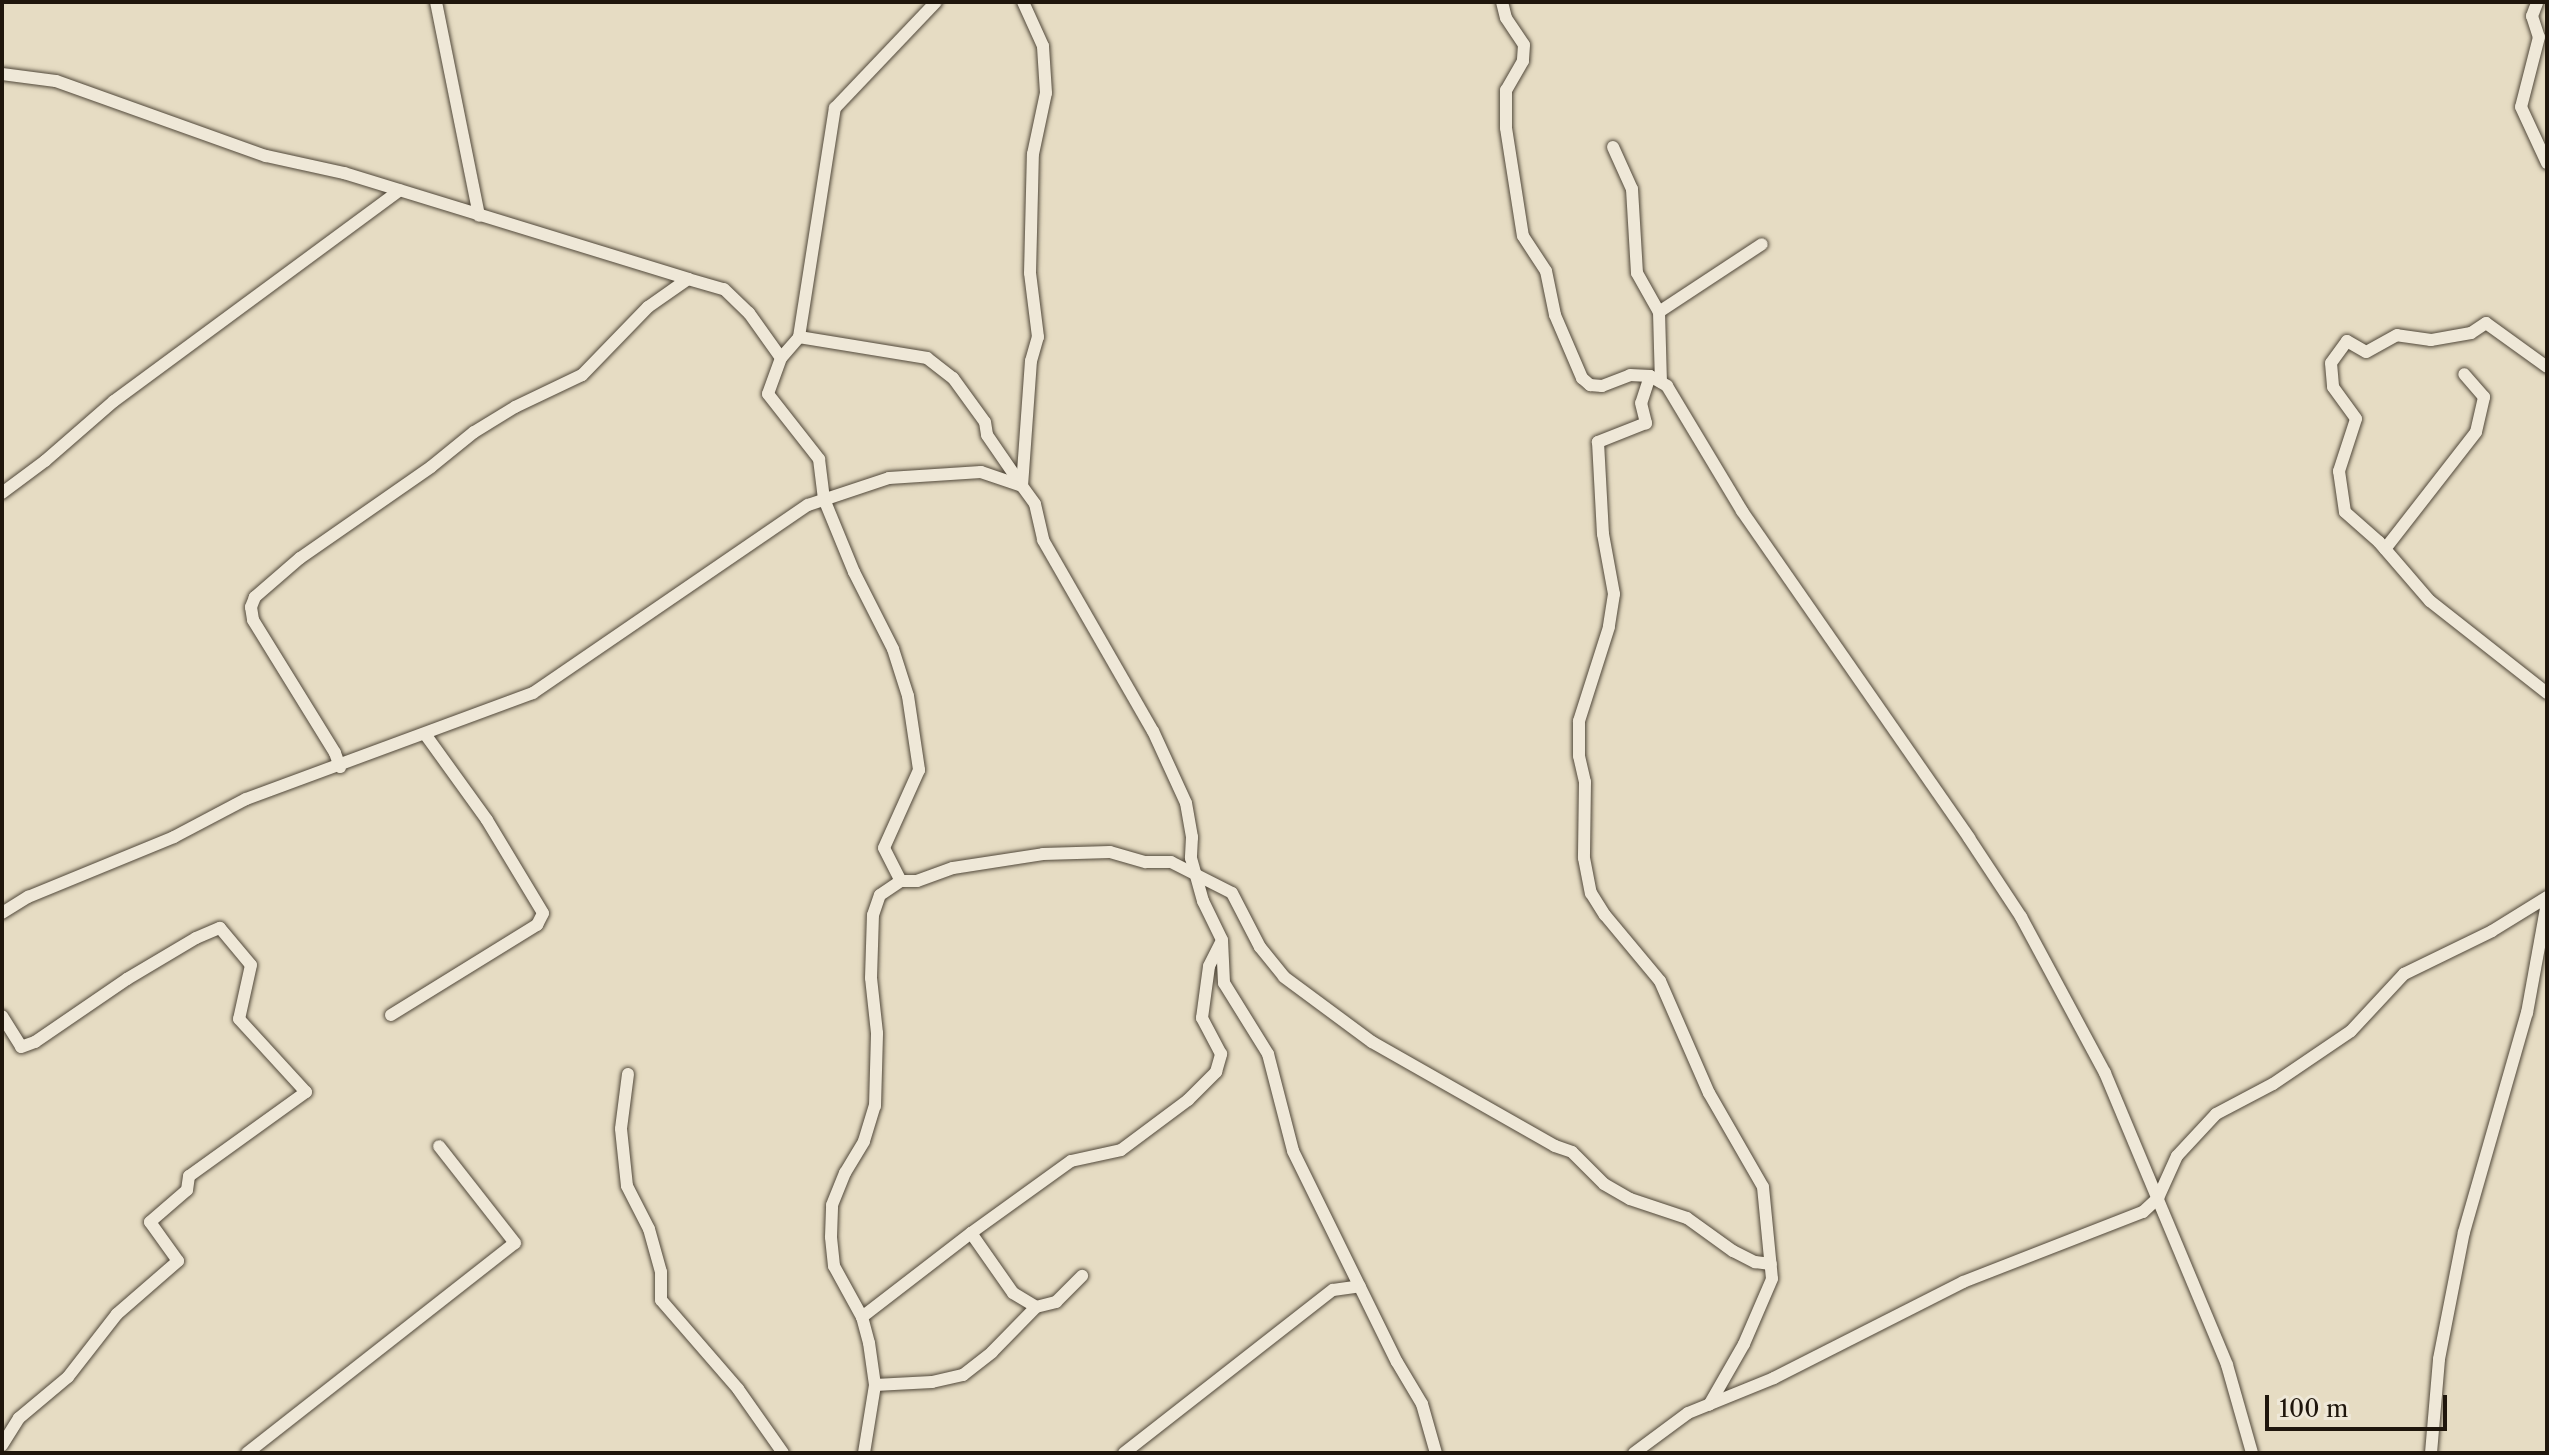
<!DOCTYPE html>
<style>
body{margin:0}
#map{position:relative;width:2549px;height:1455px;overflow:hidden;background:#e6dcc3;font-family:"Libre Caslon Text",serif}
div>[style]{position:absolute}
.roads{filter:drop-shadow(0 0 2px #51483a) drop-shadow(0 0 2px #51483a)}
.street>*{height:12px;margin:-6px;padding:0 6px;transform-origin:6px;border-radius:6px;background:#efe8d8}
span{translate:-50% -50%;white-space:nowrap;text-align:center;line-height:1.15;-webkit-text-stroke:7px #efe8d8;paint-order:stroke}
.frame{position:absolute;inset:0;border:4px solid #1f160c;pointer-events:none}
.scale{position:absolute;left:2265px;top:1395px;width:182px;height:36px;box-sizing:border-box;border:4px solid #1f160c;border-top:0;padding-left:10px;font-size:24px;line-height:28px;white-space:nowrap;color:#1f160c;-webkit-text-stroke:6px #efe8d8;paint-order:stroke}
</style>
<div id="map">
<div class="roads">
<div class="street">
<i style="left:436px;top:2px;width:218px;rotate:78.6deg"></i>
<i style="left:1502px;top:2px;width:16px;rotate:76deg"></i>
<i style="left:1506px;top:18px;width:32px;rotate:56deg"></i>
<i style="left:1524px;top:45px;width:16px;rotate:94deg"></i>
<i style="left:1523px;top:61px;width:34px;rotate:120deg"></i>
<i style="left:1506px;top:90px;width:38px;rotate:90deg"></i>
<i style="left:1506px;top:128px;width:109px;rotate:81.1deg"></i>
<i style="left:1523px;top:236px;width:42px;rotate:56.7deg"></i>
<i style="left:1546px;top:271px;width:45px;rotate:78.4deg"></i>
<i style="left:1555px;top:315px;width:69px;rotate:66.8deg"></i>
<i style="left:1582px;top:378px;width:11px;rotate:41deg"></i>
<i style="left:1590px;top:385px;width:12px;rotate:5deg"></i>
<i style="left:1602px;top:386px;width:30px;rotate:-21deg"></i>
<i style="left:1630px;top:375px;width:20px;rotate:3deg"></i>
<i style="left:1650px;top:376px;width:20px;rotate:30deg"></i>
<i style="left:1667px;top:386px;width:146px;rotate:59deg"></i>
<i style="left:1742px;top:511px;width:398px;rotate:55.2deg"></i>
<i style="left:1969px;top:838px;width:95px;rotate:56.6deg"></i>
<i style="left:2021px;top:917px;width:177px;rotate:61.7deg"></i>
<i style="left:2105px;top:1073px;width:316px;rotate:67.3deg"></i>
<i style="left:2227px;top:1365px;width:91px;rotate:74.1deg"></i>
<i style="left:2537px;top:3px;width:14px;rotate:111deg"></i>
<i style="left:2532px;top:16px;width:22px;rotate:72deg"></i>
<i style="left:2539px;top:37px;width:72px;rotate:104.4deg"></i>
<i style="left:2521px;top:107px;width:62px;rotate:65.1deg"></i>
<i style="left:2px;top:74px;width:54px;rotate:7.4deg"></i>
<i style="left:56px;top:81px;width:223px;rotate:19.7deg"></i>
<i style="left:266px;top:156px;width:80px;rotate:12.3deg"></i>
<i style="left:344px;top:173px;width:360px;rotate:17.1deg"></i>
<i style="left:688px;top:279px;width:49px;rotate:145deg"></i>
<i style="left:648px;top:307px;width:95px;rotate:134.1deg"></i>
<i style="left:582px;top:375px;width:74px;rotate:154.5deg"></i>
<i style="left:515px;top:407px;width:48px;rotate:148.6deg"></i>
<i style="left:474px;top:432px;width:55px;rotate:140.9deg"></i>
<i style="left:431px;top:467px;width:160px;rotate:145.2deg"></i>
<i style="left:300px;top:558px;width:60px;rotate:139.1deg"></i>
<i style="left:255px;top:597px;width:11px;rotate:112deg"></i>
<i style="left:251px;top:607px;width:13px;rotate:81deg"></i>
<i style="left:253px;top:620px;width:156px;rotate:58.3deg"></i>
<i style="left:335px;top:753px;width:15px;rotate:70deg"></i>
<i style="left:1613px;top:147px;width:46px;rotate:65.7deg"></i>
<i style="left:1632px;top:189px;width:84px;rotate:86.6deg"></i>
<i style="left:1637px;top:273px;width:45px;rotate:60.6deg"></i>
<i style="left:1659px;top:312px;width:70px;rotate:88.4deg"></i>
<i style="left:688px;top:279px;width:37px;rotate:16deg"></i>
<i style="left:724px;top:289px;width:35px;rotate:44deg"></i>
<i style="left:749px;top:313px;width:55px;rotate:54.6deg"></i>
<i style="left:781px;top:358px;width:28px;rotate:-49deg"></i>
<i style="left:799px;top:337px;width:232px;rotate:-81.1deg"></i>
<i style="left:835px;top:108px;width:146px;rotate:-46.4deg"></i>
<i style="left:1659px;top:312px;width:123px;rotate:-33.4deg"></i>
<i style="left:799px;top:337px;width:130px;rotate:9.3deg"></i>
<i style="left:927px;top:358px;width:33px;rotate:38deg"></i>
<i style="left:953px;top:378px;width:54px;rotate:54deg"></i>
<i style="left:985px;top:422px;width:13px;rotate:81deg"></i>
<i style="left:987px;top:435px;width:62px;rotate:55.5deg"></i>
<i style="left:781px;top:358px;width:38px;rotate:110deg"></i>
<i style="left:768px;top:394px;width:83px;rotate:51.9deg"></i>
<i style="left:819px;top:459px;width:40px;rotate:82.9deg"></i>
<i style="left:824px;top:499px;width:79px;rotate:67.7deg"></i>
<i style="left:854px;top:572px;width:86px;rotate:63.1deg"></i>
<i style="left:893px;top:649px;width:49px;rotate:72.3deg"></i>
<i style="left:908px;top:696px;width:75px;rotate:81.5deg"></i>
<i style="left:919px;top:770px;width:85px;rotate:114.2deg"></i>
<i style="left:884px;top:848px;width:37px;rotate:63deg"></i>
<i style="left:2547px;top:367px;width:75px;rotate:-144.2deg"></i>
<i style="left:2486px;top:323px;width:18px;rotate:146deg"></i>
<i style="left:2471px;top:333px;width:41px;rotate:170.1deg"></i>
<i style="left:2431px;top:340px;width:34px;rotate:-172deg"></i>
<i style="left:2397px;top:335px;width:35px;rotate:151deg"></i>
<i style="left:2366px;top:352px;width:22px;rotate:-150deg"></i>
<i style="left:2347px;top:341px;width:27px;rotate:126deg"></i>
<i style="left:2331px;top:363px;width:24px;rotate:85deg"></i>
<i style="left:2333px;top:387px;width:39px;rotate:54deg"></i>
<i style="left:2356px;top:419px;width:55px;rotate:108.1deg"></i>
<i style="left:2339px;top:471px;width:41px;rotate:81.7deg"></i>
<i style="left:2345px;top:512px;width:45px;rotate:41.4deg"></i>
<i style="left:2379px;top:542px;width:78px;rotate:49.2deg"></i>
<i style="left:2430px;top:601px;width:149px;rotate:38.2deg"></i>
<i style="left:1650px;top:376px;width:28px;rotate:108deg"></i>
<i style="left:1641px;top:403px;width:21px;rotate:76deg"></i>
<i style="left:1646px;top:423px;width:52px;rotate:158.4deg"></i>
<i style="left:1598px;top:442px;width:92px;rotate:86.9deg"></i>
<i style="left:1603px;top:534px;width:61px;rotate:79.6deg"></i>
<i style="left:1614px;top:594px;width:33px;rotate:99deg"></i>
<i style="left:1609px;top:627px;width:99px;rotate:107.7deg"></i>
<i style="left:1579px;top:721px;width:35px;rotate:90deg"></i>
<i style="left:1579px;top:756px;width:27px;rotate:77deg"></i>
<i style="left:1585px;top:782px;width:76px;rotate:90.8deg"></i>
<i style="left:1584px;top:858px;width:36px;rotate:79deg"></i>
<i style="left:1591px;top:893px;width:26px;rotate:58deg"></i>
<i style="left:1605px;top:915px;width:86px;rotate:50.2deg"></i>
<i style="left:1660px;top:981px;width:122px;rotate:66.4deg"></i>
<i style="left:1709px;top:1093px;width:108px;rotate:60.1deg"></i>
<i style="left:1763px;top:1187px;width:92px;rotate:84.4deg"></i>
<i style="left:1772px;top:1279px;width:71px;rotate:113.3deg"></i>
<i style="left:1744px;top:1344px;width:70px;rotate:119.8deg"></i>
<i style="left:1022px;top:486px;width:125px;rotate:-85.9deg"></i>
<i style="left:1031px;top:361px;width:25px;rotate:-74deg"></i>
<i style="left:1038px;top:337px;width:64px;rotate:-97.1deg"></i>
<i style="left:1030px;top:273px;width:119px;rotate:-88.6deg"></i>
<i style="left:1033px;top:154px;width:62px;rotate:-78deg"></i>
<i style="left:1046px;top:93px;width:47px;rotate:-93.7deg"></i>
<i style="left:1043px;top:46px;width:48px;rotate:-114.4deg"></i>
<i style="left:2px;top:493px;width:54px;rotate:-36.7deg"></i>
<i style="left:45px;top:461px;width:91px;rotate:-41deg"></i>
<i style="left:114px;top:401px;width:355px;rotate:-36.4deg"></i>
<i style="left:2385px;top:549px;width:148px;rotate:-52.1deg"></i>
<i style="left:2476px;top:432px;width:36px;rotate:-77deg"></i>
<i style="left:2484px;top:397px;width:30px;rotate:-131deg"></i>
<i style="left:2px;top:913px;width:31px;rotate:-32deg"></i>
<i style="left:28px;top:897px;width:158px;rotate:-22.3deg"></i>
<i style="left:174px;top:837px;width:81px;rotate:-27.8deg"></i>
<i style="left:246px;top:799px;width:306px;rotate:-20.3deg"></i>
<i style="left:533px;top:693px;width:333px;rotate:-34.4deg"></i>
<i style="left:808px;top:505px;width:85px;rotate:-18.4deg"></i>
<i style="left:889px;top:478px;width:92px;rotate:-3.7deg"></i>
<i style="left:981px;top:472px;width:43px;rotate:18.9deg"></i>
<i style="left:1022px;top:486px;width:22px;rotate:54deg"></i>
<i style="left:1035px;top:504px;width:37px;rotate:77deg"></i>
<i style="left:1043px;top:540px;width:220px;rotate:60.1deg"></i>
<i style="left:1153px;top:731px;width:79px;rotate:65.4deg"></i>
<i style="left:1186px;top:803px;width:35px;rotate:80deg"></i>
<i style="left:1192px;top:837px;width:21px;rotate:93deg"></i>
<i style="left:1191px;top:858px;width:45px;rotate:74.4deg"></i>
<i style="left:1203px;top:901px;width:43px;rotate:64deg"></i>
<i style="left:1222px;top:940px;width:43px;rotate:87.3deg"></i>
<i style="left:1224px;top:983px;width:84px;rotate:58.2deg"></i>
<i style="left:1268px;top:1054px;width:100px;rotate:75.5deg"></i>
<i style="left:1293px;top:1151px;width:235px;rotate:63.8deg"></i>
<i style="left:1397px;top:1362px;width:49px;rotate:59.2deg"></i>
<i style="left:1422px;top:1404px;width:51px;rotate:74.1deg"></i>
<i style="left:391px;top:1015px;width:172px;rotate:-31.7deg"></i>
<i style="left:537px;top:925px;width:13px;rotate:-63deg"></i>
<i style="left:543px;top:913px;width:109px;rotate:-121.1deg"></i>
<i style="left:487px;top:820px;width:106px;rotate:-125.8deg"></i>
<i style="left:2px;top:1016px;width:36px;rotate:58deg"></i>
<i style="left:21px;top:1047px;width:15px;rotate:-20deg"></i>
<i style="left:35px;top:1042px;width:112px;rotate:-34.4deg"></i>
<i style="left:127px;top:979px;width:80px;rotate:-30.7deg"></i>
<i style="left:196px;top:938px;width:26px;rotate:-23deg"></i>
<i style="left:220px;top:928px;width:48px;rotate:50deg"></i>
<i style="left:251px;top:965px;width:55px;rotate:102.5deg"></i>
<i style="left:239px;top:1019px;width:99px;rotate:47.5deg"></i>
<i style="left:306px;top:1092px;width:144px;rotate:144.3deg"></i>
<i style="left:189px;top:1176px;width:14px;rotate:98deg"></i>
<i style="left:187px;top:1190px;width:49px;rotate:139.1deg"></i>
<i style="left:150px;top:1222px;width:48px;rotate:54.3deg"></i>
<i style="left:178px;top:1261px;width:81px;rotate:139deg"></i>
<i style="left:117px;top:1314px;width:80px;rotate:127.9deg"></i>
<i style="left:68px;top:1377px;width:64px;rotate:140.1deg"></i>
<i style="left:19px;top:1418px;width:32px;rotate:122deg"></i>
<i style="left:628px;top:1074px;width:55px;rotate:97.3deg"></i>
<i style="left:621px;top:1129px;width:57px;rotate:84deg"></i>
<i style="left:627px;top:1186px;width:48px;rotate:62.9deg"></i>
<i style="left:649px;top:1229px;width:45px;rotate:74.4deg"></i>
<i style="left:661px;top:1272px;width:28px;rotate:90deg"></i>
<i style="left:661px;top:1300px;width:118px;rotate:49.1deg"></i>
<i style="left:738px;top:1389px;width:78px;rotate:54.9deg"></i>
<i style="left:971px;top:1233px;width:123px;rotate:-35.8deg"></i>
<i style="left:1071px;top:1161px;width:51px;rotate:-12.4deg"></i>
<i style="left:1121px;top:1150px;width:84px;rotate:-36.7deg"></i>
<i style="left:1188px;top:1100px;width:40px;rotate:-45deg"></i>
<i style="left:1216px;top:1072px;width:19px;rotate:-74deg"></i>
<i style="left:1221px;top:1054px;width:41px;rotate:-117.8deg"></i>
<i style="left:1202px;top:1018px;width:52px;rotate:-82.3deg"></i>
<i style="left:1209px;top:966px;width:28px;rotate:-63deg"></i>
<i style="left:862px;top:1317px;width:138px;rotate:-37.6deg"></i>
<i style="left:971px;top:1233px;width:73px;rotate:55deg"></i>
<i style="left:1013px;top:1293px;width:27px;rotate:31deg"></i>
<i style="left:1036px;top:1307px;width:21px;rotate:-14deg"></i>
<i style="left:1056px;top:1302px;width:37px;rotate:-45deg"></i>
<i style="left:875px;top:1385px;width:57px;rotate:-3deg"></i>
<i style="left:932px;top:1382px;width:32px;rotate:-13deg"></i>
<i style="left:963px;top:1375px;width:37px;rotate:-38deg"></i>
<i style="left:992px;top:1352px;width:63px;rotate:-45.6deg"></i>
<i style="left:247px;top:1453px;width:340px;rotate:-38.1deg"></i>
<i style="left:515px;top:1243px;width:123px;rotate:-128.1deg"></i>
<i style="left:864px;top:1453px;width:69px;rotate:-80.8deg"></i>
<i style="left:875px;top:1385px;width:42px;rotate:-98.1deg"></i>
<i style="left:869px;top:1343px;width:27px;rotate:-105deg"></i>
<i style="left:862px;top:1317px;width:58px;rotate:-118.8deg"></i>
<i style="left:834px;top:1266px;width:29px;rotate:-96deg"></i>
<i style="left:831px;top:1237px;width:32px;rotate:-88deg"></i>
<i style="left:832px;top:1205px;width:35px;rotate:-68deg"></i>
<i style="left:845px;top:1173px;width:37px;rotate:-59deg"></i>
<i style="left:864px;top:1141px;width:37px;rotate:-73deg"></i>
<i style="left:875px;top:1106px;width:73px;rotate:-88.4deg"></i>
<i style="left:877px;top:1033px;width:55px;rotate:-96.2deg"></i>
<i style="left:871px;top:978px;width:63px;rotate:-88.2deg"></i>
<i style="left:873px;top:915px;width:21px;rotate:-71deg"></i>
<i style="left:880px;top:895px;width:25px;rotate:-34deg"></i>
<i style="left:901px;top:881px;width:16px"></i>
<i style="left:917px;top:881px;width:38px;rotate:-20deg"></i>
<i style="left:953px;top:868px;width:91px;rotate:-8.8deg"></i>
<i style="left:1043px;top:854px;width:67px;rotate:-1.7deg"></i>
<i style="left:1110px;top:852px;width:37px;rotate:16deg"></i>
<i style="left:1146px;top:862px;width:25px"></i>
<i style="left:1171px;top:862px;width:68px;rotate:26.9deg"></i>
<i style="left:1232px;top:893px;width:61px;rotate:62.6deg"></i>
<i style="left:1260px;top:947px;width:38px;rotate:51deg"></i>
<i style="left:1284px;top:977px;width:109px;rotate:36.5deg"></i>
<i style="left:1372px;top:1042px;width:210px;rotate:29.6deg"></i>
<i style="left:1555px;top:1146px;width:18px;rotate:19deg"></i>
<i style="left:1572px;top:1152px;width:45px;rotate:45deg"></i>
<i style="left:1604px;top:1184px;width:30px;rotate:30deg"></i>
<i style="left:1630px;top:1199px;width:60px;rotate:18.4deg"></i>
<i style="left:1687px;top:1218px;width:57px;rotate:35.7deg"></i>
<i style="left:1733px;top:1251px;width:25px;rotate:27deg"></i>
<i style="left:1755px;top:1262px;width:16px;rotate:7deg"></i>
<i style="left:1124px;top:1453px;width:265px;rotate:-38deg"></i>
<i style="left:1333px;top:1290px;width:27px;rotate:-8deg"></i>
<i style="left:1634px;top:1453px;width:67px;rotate:-36.5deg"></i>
<i style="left:1688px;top:1413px;width:93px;rotate:-22.1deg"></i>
<i style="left:1774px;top:1378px;width:212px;rotate:-26.9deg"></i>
<i style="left:1963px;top:1282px;width:193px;rotate:-21.3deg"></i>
<i style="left:2143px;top:1212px;width:21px;rotate:-43deg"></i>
<i style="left:2158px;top:1198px;width:46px;rotate:-65.7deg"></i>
<i style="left:2177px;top:1156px;width:57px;rotate:-47.1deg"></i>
<i style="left:2216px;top:1114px;width:64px;rotate:-27.8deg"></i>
<i style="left:2273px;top:1084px;width:94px;rotate:-34.2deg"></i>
<i style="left:2351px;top:1031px;width:78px;rotate:-47.1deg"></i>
<i style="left:2404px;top:974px;width:98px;rotate:-26deg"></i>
<i style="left:2492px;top:931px;width:65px;rotate:-31.7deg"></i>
<i style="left:2431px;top:1453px;width:94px;rotate:-85.1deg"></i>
<i style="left:2439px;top:1359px;width:129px;rotate:-78.9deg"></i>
<i style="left:2464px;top:1232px;width:228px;rotate:-74deg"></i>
<i style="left:2527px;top:1013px;width:112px;rotate:-79.7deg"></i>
</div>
</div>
<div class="frame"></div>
<div class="scale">100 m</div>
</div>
